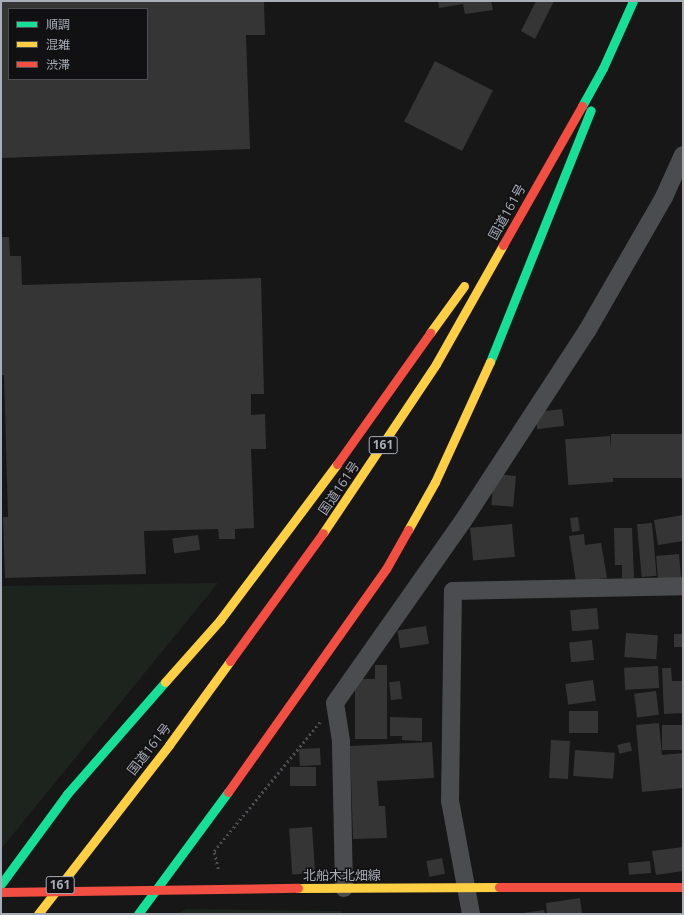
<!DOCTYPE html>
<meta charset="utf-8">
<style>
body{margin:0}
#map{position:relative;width:684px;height:915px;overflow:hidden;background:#171717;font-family:"Open Sans","Noto Sans JP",sans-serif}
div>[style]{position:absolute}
.green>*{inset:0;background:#1d241e}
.building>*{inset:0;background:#353536;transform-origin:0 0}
.path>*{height:2.5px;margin-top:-1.25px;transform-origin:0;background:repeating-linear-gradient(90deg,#4d4e52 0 2px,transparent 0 5px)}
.street>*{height:18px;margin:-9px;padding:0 9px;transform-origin:9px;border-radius:9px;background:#4b4c50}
.fast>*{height:9px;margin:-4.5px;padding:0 4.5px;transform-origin:4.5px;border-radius:4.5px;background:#16e098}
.slow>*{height:9px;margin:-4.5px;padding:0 4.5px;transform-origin:4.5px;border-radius:4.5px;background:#ffcf43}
.jam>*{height:9px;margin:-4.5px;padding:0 4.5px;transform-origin:4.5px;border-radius:4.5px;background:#f24e42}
span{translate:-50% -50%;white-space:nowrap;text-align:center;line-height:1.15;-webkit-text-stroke:3px #111113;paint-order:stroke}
.shield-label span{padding:1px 3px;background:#111113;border:1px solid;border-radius:3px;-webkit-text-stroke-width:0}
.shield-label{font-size:12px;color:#a8adb8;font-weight:700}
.street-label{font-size:13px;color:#a8adb8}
.frame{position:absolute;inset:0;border:2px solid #a8adb8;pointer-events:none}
.legend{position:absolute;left:8px;top:8px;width:140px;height:72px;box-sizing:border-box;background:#111113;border:1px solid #4d4f55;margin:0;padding:5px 7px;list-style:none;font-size:12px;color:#a8adb8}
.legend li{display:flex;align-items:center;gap:8px;height:20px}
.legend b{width:20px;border:1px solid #4d4f55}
</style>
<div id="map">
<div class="green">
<i style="clip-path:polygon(218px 583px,1px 849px,1px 586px)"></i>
<i style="clip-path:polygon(186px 909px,341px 911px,342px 914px,178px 914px)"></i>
</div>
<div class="building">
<i style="clip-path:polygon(evenodd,1px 1px,264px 1px,265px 35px,246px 35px,250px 149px,1px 158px,1px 1px,9px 9px,147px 9px,147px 79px,9px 79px,9px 9px)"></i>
<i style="clip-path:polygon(438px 1px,491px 1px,493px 10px,465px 14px,463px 4px,439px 8px)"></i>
<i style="clip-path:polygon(536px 1px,554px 1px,535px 39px,521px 31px)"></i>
<i style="left:435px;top:61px;width:65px;height:68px;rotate:27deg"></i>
<i style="clip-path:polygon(1px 237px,9px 237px,10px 256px,21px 256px,22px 285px,261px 278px,264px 394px,251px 394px,251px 415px,265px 414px,266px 449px,251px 449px,254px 528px,235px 529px,235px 539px,219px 539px,218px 529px,144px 531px,146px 574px,5px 578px,3px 517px,8px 517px,4px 375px,1px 375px)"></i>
<i style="left:562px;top:409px;width:17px;height:27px;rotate:83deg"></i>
<i style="left:683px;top:434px;width:44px;height:72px;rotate:90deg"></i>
<i style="left:610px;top:436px;width:46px;height:45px;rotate:86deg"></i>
<i style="left:494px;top:474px;width:22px;height:31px;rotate:5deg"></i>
<i style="clip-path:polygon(683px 515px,683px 541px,658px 545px,654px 520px)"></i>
<i style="left:578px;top:517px;width:14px;height:8px;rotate:82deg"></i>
<i style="left:652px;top:523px;width:53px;height:15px;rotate:85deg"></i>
<i style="left:512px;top:524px;width:33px;height:42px;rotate:85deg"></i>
<i style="clip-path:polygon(614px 528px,632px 528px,634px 578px,622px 578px,622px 565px,615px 565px)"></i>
<i style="clip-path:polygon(584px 534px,585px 545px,601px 543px,607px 578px,576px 582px,569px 536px)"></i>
<i style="left:198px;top:535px;width:15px;height:26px;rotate:82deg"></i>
<i style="left:679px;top:554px;width:24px;height:23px;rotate:85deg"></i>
<i style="left:597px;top:608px;width:21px;height:27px;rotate:85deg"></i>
<i style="left:426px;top:626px;width:18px;height:29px;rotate:81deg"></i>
<i style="left:626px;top:633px;width:32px;height:24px;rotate:4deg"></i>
<i style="left:674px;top:634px;width:9px;height:13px"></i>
<i style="left:592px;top:640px;width:20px;height:23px;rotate:84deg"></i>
<i style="clip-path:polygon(375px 665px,387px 665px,387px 739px,355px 739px,355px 679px,375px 679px)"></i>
<i style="left:658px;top:666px;width:22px;height:34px;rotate:87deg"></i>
<i style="clip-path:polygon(662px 668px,671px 668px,672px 681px,683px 681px,683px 713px,664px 714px)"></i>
<i style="left:593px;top:680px;width:21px;height:28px;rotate:82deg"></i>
<i style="left:400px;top:681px;width:18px;height:11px;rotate:84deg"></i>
<i style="left:656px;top:691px;width:24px;height:22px;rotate:83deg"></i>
<i style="left:569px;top:711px;width:29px;height:22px"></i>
<i style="clip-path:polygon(390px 717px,422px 718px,422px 741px,402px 740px,402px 736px,390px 736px)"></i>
<i style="clip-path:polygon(659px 723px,662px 755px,683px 753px,683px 788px,642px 792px,636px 725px)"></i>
<i style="left:683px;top:725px;width:25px;height:21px;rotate:90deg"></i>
<i style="left:551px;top:740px;width:19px;height:38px;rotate:3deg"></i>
<i style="clip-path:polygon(432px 742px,434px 778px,377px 781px,379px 806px,385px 806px,387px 838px,353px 839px,350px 746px)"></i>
<i style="left:630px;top:742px;width:9px;height:13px;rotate:77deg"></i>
<i style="left:320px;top:748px;width:17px;height:21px;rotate:87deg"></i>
<i style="left:575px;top:750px;width:40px;height:26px;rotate:4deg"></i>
<i style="left:316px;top:767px;width:19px;height:26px;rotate:90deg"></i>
<i style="left:312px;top:827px;width:46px;height:23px;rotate:86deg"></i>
<i style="clip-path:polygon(683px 847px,683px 871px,656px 875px,652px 851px)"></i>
<i style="left:442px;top:858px;width:16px;height:16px;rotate:79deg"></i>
<i style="left:650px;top:861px;width:12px;height:22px;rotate:85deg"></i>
<i style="clip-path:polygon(580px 898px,582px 914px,547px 914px,546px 903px)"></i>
<i style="clip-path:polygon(544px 910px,545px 914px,523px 914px,523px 913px)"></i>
</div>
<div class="path">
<i style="left:218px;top:869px;width:18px;rotate:-103deg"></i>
<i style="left:214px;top:851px;width:167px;rotate:-50.6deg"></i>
</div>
<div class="street">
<i style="left:344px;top:888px;width:147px;rotate:-91.2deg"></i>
<i style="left:341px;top:741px;width:38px;rotate:-99deg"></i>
<i style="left:335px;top:703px;width:223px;rotate:-54.9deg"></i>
<i style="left:463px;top:521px;width:227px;rotate:-56.9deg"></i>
<i style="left:587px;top:331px;width:155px;rotate:-60.1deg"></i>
<i style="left:664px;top:197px;width:46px;rotate:-65.7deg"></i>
<i style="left:471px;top:914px;width:115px;rotate:-100.5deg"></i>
<i style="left:450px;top:801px;width:210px;rotate:-89.2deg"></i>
<i style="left:453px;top:591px;width:230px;rotate:-1.2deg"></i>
</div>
<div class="fast">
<i style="left:582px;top:106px;width:43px;rotate:-61.1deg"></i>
<i style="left:603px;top:68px;width:73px;rotate:-65.9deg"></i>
<i style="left:490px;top:362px;width:271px;rotate:-68.2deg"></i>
<i style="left:1px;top:884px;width:112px;rotate:-53.7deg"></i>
<i style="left:67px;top:794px;width:149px;rotate:-48.8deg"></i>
<i style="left:138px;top:914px;width:152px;rotate:-53.6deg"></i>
</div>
<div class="slow">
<i style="left:430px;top:333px;width:58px;rotate:-54.1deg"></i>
<i style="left:408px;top:530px;width:55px;rotate:-60.6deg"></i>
<i style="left:435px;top:482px;width:132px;rotate:-65.4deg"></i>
<i style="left:323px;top:533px;width:203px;rotate:-56.2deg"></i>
<i style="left:436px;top:364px;width:137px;rotate:-60.6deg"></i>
<i style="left:165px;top:682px;width:83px;rotate:-48.4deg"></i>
<i style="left:220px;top:620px;width:195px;rotate:-53.1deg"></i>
<i style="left:298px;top:888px;width:201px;rotate:-0.3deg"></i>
<i style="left:38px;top:914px;width:214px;rotate:-52.2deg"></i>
<i style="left:169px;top:745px;width:104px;rotate:-54deg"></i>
</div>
<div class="jam">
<i style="left:503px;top:245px;width:160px;rotate:-60.4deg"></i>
<i style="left:337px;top:464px;width:161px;rotate:-54.6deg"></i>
<i style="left:230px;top:661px;width:158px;rotate:-54deg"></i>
<i style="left:228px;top:792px;width:273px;rotate:-54.7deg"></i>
<i style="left:386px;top:569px;width:45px;rotate:-60.6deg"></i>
<i style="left:499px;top:887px;width:184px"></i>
<i style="left:1px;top:892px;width:297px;rotate:-0.8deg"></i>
</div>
<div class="shield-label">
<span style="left:383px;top:445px">161</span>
<span style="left:60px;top:885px">161</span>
</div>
<div class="street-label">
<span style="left:507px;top:212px;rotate:-61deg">国道161号</span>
<span style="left:339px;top:488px;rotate:-56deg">国道161号</span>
<span style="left:149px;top:749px;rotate:-52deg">国道161号</span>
<span style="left:342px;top:875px">北船木北畑線</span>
</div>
<div class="frame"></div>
<ul class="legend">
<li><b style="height:5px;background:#16e098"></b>順調</li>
<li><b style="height:5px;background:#ffcf43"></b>混雑</li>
<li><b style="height:5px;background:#f24e42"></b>渋滞</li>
</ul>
</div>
